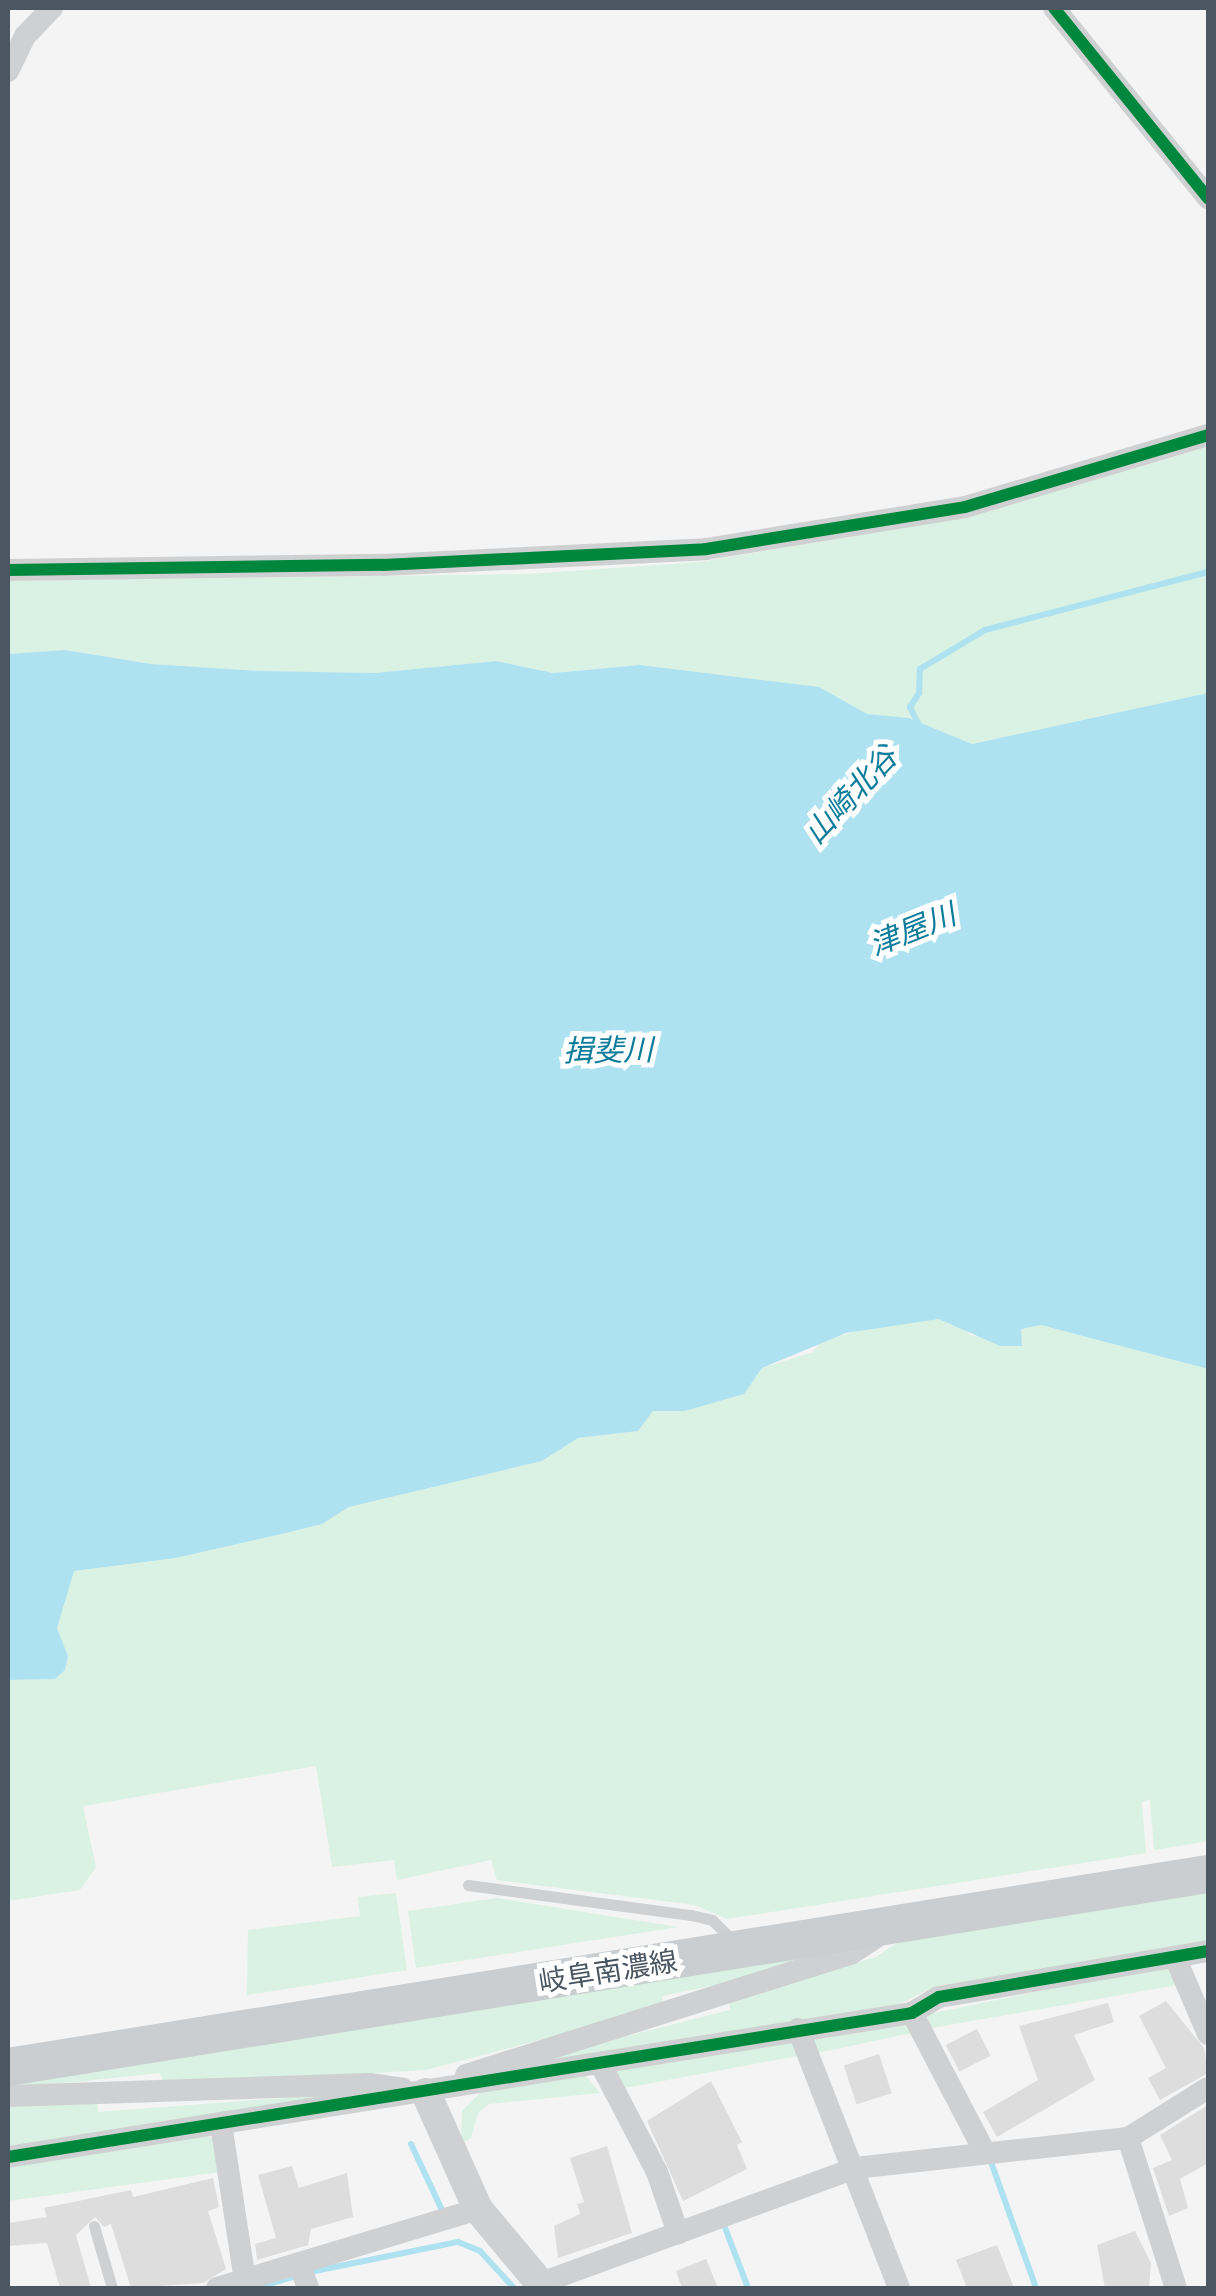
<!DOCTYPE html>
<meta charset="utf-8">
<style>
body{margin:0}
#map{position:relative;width:1216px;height:2296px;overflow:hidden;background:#f4f4f4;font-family:"Source Sans 3","Noto Sans JP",sans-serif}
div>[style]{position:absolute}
.green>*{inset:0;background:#d9f2e3}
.water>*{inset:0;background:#aee2f0}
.stream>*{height:6px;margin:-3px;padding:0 3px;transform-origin:3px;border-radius:3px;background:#aee2f0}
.building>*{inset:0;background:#ddddde;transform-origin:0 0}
.service>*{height:11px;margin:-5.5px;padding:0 5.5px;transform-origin:5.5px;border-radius:5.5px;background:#ced0d2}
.minor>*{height:22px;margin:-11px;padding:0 11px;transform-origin:11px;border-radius:11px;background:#ced0d2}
.tertiary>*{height:30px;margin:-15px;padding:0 15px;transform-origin:15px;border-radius:15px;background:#ced0d2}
.primary>*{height:38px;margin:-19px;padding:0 19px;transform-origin:19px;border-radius:19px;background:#caced1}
.cycleway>*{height:12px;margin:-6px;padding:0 6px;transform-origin:6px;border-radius:6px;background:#00873e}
span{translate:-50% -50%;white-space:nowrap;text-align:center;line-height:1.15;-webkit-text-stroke:10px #fff;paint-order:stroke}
.street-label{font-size:28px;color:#4a5661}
.water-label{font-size:30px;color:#0c7c9b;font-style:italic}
.frame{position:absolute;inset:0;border:10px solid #4a5661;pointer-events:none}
</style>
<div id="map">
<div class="green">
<i style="clip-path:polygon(1208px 447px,1208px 693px,972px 744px,909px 718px,866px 714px,819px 688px,640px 665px,553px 673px,496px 661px,375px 673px,261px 671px,151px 664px,65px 650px,8px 654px,8px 581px,529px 574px,700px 562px,972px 515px)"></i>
<i style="clip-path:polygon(939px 1319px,958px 1323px,970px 1335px,1022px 1345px,1020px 1329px,1041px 1325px,1208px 1369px,1208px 1841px,1154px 1850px,1150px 1799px,1142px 1802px,1146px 1853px,727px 1919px,695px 1905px,497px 1880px,491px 1860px,397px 1880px,394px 1860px,332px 1867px,316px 1766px,83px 1806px,96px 1867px,80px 1890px,8px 1901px,8px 1680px,55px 1679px,65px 1670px,68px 1656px,57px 1628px,73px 1571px,176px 1558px,286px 1533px,322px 1524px,349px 1507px,542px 1461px,578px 1438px,638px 1431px,653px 1411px,685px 1411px,743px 1394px,762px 1368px,813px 1352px,822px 1341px,876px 1326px)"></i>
<i style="clip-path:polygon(1208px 1890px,1208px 1941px,932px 1988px,897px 2005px,484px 2072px,730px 2010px,729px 1997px,874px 1958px,903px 1939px)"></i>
<i style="clip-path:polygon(396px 1893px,407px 1970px,247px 1995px,248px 1930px,360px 1916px,358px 1897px)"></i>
<i style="clip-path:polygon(497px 1898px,678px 1927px,416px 1968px,408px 1911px)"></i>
<i style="clip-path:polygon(839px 1948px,746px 1979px,662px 1996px,664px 2007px,426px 2070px,164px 2085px,160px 2073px,8px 2089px,8px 2080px)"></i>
<i style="clip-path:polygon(1161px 1966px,1172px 1969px,1178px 1985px,926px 2029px,925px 2023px,929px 2014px)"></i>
<i style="clip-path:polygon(909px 2024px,912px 2033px,812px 2054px,810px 2044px,815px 2035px)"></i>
<i style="clip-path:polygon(788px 2040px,803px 2055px,619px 2089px,614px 2070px)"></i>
<i style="clip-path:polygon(584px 2073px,600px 2093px,489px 2104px,478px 2113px,471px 2138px,461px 2144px,462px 2111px,484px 2089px)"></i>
<i style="clip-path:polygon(362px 2092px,8px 2149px,8px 2106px,97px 2098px,98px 2112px)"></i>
<i style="clip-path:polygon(206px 2134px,216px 2142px,221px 2172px,8px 2201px,8px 2163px)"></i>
</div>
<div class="water">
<i style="clip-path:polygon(65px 650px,151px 664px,261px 671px,375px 673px,496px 661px,553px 673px,640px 665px,819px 687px,867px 714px,909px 718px,972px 744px,1208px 693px,1208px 1369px,1041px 1325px,1021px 1329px,1022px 1346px,1000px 1346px,939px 1319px,846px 1333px,762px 1368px,744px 1394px,685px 1411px,653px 1411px,638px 1431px,578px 1438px,542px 1461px,349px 1507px,322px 1524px,286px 1533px,176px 1558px,74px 1571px,57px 1628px,68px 1656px,65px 1670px,55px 1679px,8px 1680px,8px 654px)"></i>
</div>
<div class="stream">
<i style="left:914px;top:730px;width:7px;rotate:-45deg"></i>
<i style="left:919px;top:725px;width:20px;rotate:-117deg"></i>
<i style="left:910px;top:707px;width:17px;rotate:-57deg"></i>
<i style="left:919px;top:693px;width:24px;rotate:-88deg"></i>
<i style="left:920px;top:669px;width:76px;rotate:-31deg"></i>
<i style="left:985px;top:630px;width:230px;rotate:-14.6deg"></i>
<i style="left:411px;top:2144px;width:71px;rotate:64.9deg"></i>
<i style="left:991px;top:2162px;width:134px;rotate:70.3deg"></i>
<i style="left:724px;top:2225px;width:67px;rotate:69.1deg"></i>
<i style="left:315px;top:2271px;width:146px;rotate:-11.5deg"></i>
<i style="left:458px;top:2242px;width:24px;rotate:22deg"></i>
<i style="left:480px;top:2251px;width:50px;rotate:47.4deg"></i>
<i style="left:255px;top:2288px;width:40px;rotate:-16deg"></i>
</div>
<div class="building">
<i style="clip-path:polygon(1166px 2001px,1204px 2048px,1208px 2073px,1160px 2100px,1148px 2078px,1166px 2068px,1139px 2016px)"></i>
<i style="clip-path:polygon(1108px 2003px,1114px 2022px,1074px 2035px,1095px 2080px,997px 2137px,983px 2112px,1038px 2080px,1019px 2026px)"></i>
<i style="left:977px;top:2029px;width:30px;height:35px;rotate:63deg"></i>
<i style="left:879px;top:2054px;width:41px;height:37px;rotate:72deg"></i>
<i style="clip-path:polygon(711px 2081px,742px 2142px,737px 2145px,747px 2169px,683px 2201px,647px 2121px)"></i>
<i style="clip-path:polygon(1208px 2105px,1208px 2163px,1180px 2179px,1188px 2208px,1169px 2216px,1153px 2168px,1172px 2160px,1160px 2135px)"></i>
<i style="clip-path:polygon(607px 2146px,632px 2233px,558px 2258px,554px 2226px,580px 2214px,577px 2204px,584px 2202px,570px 2158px)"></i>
<i style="clip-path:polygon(292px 2166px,299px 2188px,347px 2173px,353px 2217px,311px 2229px,308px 2245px,257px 2260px,255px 2244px,276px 2238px,258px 2175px)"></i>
<i style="clip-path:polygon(213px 2178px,219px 2207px,208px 2211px,226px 2269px,203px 2283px,131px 2288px,111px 2224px,104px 2227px,95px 2217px,76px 2235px,91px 2288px,60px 2288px,47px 2243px,8px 2246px,8px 2223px,47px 2217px,44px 2208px,131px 2190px,133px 2197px)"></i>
<i style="clip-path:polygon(1135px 2231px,1151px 2263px,1149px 2288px,1105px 2288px,1097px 2245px)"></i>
<i style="clip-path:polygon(997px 2245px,1014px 2288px,967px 2288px,956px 2260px)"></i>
<i style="clip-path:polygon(706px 2259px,718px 2288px,682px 2288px,676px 2271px)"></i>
</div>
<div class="service">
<i style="left:468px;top:1885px;width:225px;rotate:7.7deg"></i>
<i style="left:691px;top:1915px;width:22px;rotate:13deg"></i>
<i style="left:712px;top:1920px;width:30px;rotate:44deg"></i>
<i style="left:94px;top:2226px;width:65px;rotate:73.8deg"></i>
</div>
<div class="minor">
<i style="left:1054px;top:8px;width:245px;rotate:51deg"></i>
<i style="left:8px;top:71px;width:39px;rotate:-64deg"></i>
<i style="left:25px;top:36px;width:39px;rotate:-46deg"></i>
<i style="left:8px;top:570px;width:375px;rotate:-0.8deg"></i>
<i style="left:383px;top:565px;width:323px;rotate:-2.8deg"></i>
<i style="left:706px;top:549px;width:262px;rotate:-9.2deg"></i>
<i style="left:965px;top:507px;width:253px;rotate:-16.5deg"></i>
<i style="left:1175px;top:1957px;width:84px;rotate:66.8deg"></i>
<i style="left:912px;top:2013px;width:156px;rotate:62.4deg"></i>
<i style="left:798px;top:2029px;width:278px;rotate:68.7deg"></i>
<i style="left:600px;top:2063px;width:123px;rotate:62.4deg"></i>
<i style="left:657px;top:2172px;width:65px;rotate:71deg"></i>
<i style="left:466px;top:2075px;width:405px;rotate:-17.5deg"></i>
<i style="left:852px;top:1953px;width:33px;rotate:-33deg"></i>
<i style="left:8px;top:2096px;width:361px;rotate:-1.9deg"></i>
<i style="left:369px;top:2084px;width:34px;rotate:8deg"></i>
<i style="left:221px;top:2124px;width:158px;rotate:81.3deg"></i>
<i style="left:1128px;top:2138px;width:94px;rotate:-32deg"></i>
<i style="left:8px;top:2157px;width:915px;rotate:-9.05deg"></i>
<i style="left:912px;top:2013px;width:31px;rotate:-31deg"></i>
<i style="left:939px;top:1997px;width:273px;rotate:-9.7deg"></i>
<i style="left:299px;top:2263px;width:27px;rotate:70deg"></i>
<i style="left:541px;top:2283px;width:334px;rotate:-20.1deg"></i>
<i style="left:855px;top:2168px;width:275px;rotate:-6.3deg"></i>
<i style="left:1128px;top:2138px;width:157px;rotate:72.3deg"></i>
<i style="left:217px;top:2288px;width:273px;rotate:-16.8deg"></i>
</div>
<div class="tertiary">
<i style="left:426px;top:2093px;width:127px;rotate:65.9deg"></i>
<i style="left:478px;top:2209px;width:103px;rotate:50.1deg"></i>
</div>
<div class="primary">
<i style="left:8px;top:2067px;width:1215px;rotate:-9.14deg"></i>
</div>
<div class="cycleway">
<i style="left:1054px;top:8px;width:245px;rotate:51deg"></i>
<i style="left:8px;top:570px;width:375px;rotate:-0.8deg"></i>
<i style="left:383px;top:565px;width:323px;rotate:-2.8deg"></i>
<i style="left:706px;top:549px;width:262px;rotate:-9.2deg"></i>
<i style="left:965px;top:507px;width:253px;rotate:-16.5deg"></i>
<i style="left:8px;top:2157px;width:915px;rotate:-9.05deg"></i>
<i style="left:912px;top:2013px;width:31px;rotate:-31deg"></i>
<i style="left:939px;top:1997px;width:273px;rotate:-9.7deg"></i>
</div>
<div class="street-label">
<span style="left:608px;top:1972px;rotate:-9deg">岐阜南濃線</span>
</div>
<div class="water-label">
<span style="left:852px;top:796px;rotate:-47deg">山崎北谷</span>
<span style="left:913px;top:931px;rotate:-22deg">津屋川</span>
<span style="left:608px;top:1052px;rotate:-1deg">揖斐川</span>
</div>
<div class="frame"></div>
</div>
